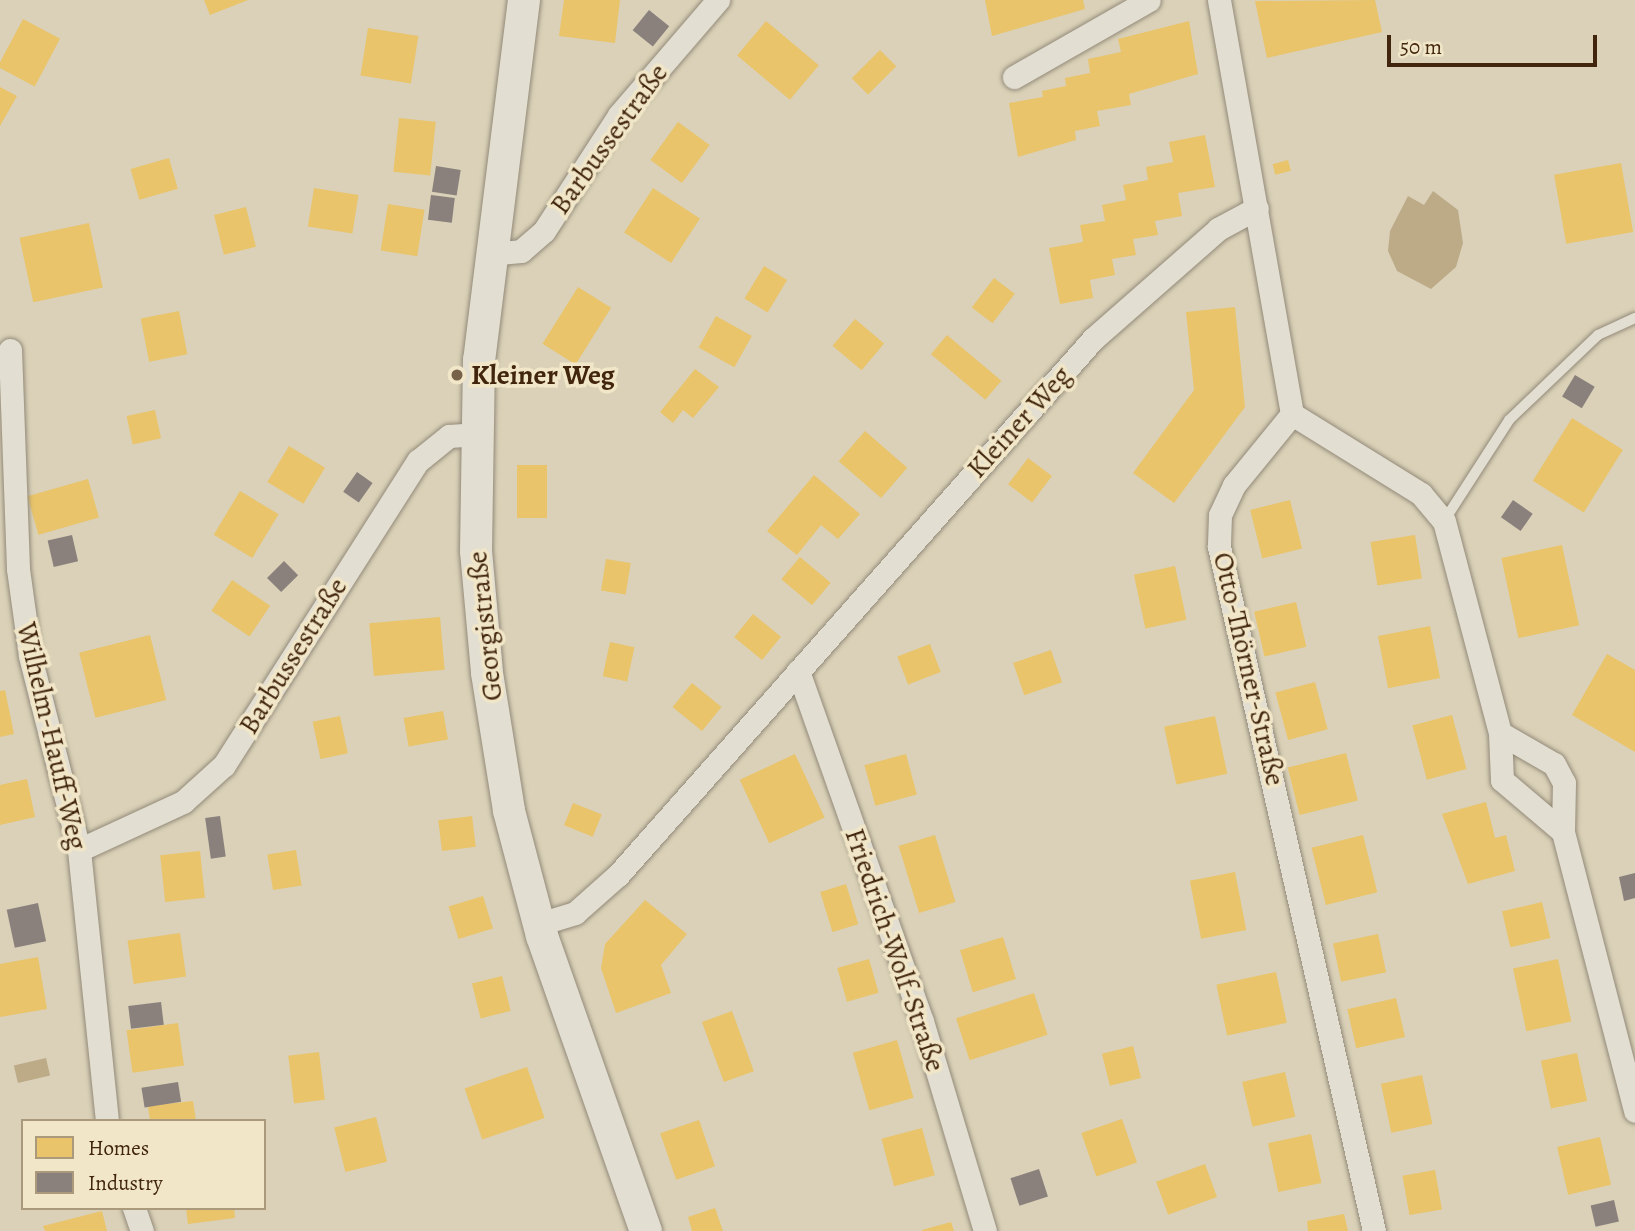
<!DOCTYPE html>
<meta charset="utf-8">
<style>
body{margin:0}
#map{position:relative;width:1635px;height:1231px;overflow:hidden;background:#dad1b8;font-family:Alegreya,serif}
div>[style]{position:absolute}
.water>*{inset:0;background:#bdab88;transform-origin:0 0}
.homes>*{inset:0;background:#e9c46a;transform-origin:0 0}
.industry>*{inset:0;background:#8a817c;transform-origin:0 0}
.roads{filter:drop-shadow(0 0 2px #938a79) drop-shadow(0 0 2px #938a79)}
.lane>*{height:10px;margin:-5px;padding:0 5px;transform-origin:5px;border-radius:5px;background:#e2ded1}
.street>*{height:23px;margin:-11.5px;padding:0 11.5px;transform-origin:11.5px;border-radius:11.5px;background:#e2ded1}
.secondary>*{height:32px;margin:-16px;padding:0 16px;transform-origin:16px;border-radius:16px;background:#e2ded1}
.dots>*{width:19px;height:19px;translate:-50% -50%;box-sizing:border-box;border:4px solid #f1e6c7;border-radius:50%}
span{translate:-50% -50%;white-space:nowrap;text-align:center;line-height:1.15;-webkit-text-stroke:7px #f1e6c7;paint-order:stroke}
.street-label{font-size:28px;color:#41250c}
.poi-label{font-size:28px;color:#41250c;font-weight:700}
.left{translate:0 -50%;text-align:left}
.legend{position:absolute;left:21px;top:1119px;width:245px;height:91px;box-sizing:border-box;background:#f1e6c7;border:2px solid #ab997c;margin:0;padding:9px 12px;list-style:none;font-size:21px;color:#41250c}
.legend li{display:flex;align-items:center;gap:14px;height:35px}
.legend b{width:35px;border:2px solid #ab997c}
.scale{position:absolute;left:1387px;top:35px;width:210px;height:32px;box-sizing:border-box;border:4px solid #41250c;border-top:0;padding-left:9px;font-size:21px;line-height:24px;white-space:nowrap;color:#41250c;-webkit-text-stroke:5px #f1e6c7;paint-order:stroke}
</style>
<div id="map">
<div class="water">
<i style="clip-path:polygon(1433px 191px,1458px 210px,1463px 243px,1456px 267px,1431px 289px,1397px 271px,1388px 251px,1390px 231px,1408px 196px,1424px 205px)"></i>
<i style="left:46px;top:1058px;width:18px;height:33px;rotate:77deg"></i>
</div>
<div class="homes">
<i style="clip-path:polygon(204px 0,248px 0,210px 15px)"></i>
<i style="clip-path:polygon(564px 0,620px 0,615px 43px,559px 36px)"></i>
<i style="clip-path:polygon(985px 0,1083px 0,1085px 9px,992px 36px)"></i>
<i style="clip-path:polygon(1375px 0,1382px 32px,1267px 58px,1255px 1px)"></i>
<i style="left:23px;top:19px;width:42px;height:54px;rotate:28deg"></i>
<i style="left:766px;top:21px;width:69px;height:45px;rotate:40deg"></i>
<i style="clip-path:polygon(1189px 21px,1198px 74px,1129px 94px,1131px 105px,1097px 111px,1100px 126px,1075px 131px,1076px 140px,1018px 157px,1009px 103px,1043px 97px,1042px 91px,1066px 86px,1065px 78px,1090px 73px,1088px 59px,1121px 52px,1118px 39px)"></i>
<i style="left:368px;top:28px;width:51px;height:48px;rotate:9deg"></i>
<i style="left:880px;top:50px;width:23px;height:40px;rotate:45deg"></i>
<i style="clip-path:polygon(0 87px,17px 96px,0 126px)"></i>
<i style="left:399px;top:118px;width:37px;height:54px;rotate:6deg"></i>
<i style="left:678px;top:122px;width:39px;height:47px;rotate:36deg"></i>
<i style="clip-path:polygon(1205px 135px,1215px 187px,1178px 193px,1182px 216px,1155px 221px,1158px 235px,1133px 239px,1136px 255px,1112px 259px,1115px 275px,1090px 280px,1093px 298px,1060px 304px,1049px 248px,1083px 242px,1080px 225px,1105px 221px,1102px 205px,1126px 200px,1123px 185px,1148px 180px,1146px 167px,1173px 162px,1169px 142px)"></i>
<i style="left:169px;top:158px;width:32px;height:40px;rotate:74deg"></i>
<i style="left:1288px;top:160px;width:11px;height:16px;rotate:75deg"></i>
<i style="left:1621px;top:163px;width:70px;height:68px;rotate:80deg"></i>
<i style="left:314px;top:188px;width:45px;height:39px;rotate:9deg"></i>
<i style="left:653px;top:188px;width:56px;height:53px;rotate:33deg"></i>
<i style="left:388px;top:204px;width:37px;height:47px;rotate:9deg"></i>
<i style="left:246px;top:207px;width:41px;height:33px;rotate:76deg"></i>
<i style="left:89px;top:223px;width:66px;height:71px;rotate:78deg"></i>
<i style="left:764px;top:266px;width:27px;height:38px;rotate:31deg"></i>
<i style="left:994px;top:278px;width:26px;height:37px;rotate:37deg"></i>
<i style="left:578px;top:287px;width:39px;height:67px;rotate:32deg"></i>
<i style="clip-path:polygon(1235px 307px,1245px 407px,1174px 503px,1133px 473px,1194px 390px,1186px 312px)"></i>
<i style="left:179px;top:311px;width:44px;height:39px;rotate:79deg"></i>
<i style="left:716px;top:316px;width:41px;height:36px;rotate:29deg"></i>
<i style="left:855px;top:319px;width:38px;height:35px;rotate:40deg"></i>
<i style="left:947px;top:335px;width:71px;height:25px;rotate:40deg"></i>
<i style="clip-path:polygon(695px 369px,719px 387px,693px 418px,683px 410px,673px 423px,660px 412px)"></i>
<i style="left:155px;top:410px;width:29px;height:29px;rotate:78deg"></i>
<i style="left:1572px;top:418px;width:60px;height:74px;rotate:32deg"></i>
<i style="left:865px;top:431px;width:56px;height:40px;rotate:41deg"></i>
<i style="left:289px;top:446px;width:42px;height:42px;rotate:31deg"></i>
<i style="left:1028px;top:458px;width:30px;height:33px;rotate:37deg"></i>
<i style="left:547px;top:465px;width:53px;height:30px;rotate:90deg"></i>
<i style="clip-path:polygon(814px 475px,860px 514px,838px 539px,821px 525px,797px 555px,767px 531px)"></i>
<i style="left:88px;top:479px;width:40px;height:63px;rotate:74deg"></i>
<i style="left:240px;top:491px;width:45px;height:51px;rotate:31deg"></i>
<i style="left:1290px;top:500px;width:50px;height:41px;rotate:76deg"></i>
<i style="left:1415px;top:535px;width:44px;height:45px;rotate:81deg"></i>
<i style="left:1562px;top:545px;width:82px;height:62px;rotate:78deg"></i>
<i style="left:800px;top:557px;width:40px;height:29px;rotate:40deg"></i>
<i style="left:606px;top:559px;width:25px;height:32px;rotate:9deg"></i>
<i style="left:1175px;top:566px;width:55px;height:42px;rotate:78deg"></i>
<i style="left:232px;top:580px;width:46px;height:37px;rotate:34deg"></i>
<i style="left:1296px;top:602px;width:46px;height:43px;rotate:77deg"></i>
<i style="left:753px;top:614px;width:36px;height:30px;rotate:39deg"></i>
<i style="left:440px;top:617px;width:53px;height:71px;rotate:85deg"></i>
<i style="left:1430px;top:626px;width:53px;height:53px;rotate:79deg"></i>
<i style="left:150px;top:635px;width:67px;height:73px;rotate:76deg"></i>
<i style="left:610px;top:642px;width:25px;height:35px;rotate:12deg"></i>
<i style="left:930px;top:644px;width:30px;height:35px;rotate:69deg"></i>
<i style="left:1051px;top:650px;width:34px;height:40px;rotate:71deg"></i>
<i style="clip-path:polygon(1607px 654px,1635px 670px,1635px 752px,1572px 715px)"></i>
<i style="left:1315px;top:682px;width:49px;height:41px;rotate:75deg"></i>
<i style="left:692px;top:683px;width:38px;height:31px;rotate:39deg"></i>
<i style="clip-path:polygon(5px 690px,14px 734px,0 737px,0 691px)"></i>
<i style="left:443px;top:711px;width:29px;height:40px;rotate:80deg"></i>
<i style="left:1452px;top:715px;width:56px;height:41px;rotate:75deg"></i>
<i style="left:340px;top:716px;width:38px;height:28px;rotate:78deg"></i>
<i style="left:1215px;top:716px;width:59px;height:52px;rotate:78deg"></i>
<i style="left:1346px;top:753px;width:49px;height:60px;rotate:76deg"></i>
<i style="left:795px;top:754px;width:70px;height:61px;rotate:65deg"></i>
<i style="left:906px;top:754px;width:42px;height:43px;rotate:75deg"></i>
<i style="clip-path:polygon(27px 779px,35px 817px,0 825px,0 785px)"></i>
<i style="clip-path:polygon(1486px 802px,1495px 838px,1506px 835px,1515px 871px,1468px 884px,1442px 814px)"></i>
<i style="left:573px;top:803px;width:31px;height:24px;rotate:22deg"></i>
<i style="left:472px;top:816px;width:31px;height:34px;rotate:83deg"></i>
<i style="left:935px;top:835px;width:70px;height:38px;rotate:73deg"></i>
<i style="left:1363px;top:835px;width:59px;height:53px;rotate:76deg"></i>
<i style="left:296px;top:850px;width:36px;height:29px;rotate:81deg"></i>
<i style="left:200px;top:851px;width:47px;height:40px;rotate:84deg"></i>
<i style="left:1235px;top:872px;width:59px;height:46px;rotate:79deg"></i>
<i style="left:846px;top:884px;width:42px;height:27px;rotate:73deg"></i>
<i style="left:483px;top:896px;width:34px;height:36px;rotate:73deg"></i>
<i style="clip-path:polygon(645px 900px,687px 934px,661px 965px,671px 993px,616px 1013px,601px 968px,605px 944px)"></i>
<i style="left:1542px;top:902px;width:37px;height:41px;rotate:77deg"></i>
<i style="left:180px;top:933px;width:44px;height:53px;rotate:82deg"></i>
<i style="left:1378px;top:934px;width:39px;height:46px;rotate:78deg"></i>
<i style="left:1003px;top:937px;width:44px;height:45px;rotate:73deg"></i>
<i style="clip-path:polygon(38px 957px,47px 1009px,0 1017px,0 964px)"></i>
<i style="left:869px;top:959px;width:35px;height:33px;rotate:74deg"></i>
<i style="left:1558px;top:959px;width:64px;height:46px;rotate:78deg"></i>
<i style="left:1276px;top:972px;width:52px;height:61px;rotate:78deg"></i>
<i style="left:502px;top:976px;width:36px;height:31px;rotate:76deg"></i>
<i style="left:1034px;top:993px;width:44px;height:82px;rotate:72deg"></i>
<i style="left:1396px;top:998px;width:40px;height:50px;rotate:77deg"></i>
<i style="left:732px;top:1011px;width:64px;height:32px;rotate:70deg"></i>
<i style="left:178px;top:1023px;width:43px;height:52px;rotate:82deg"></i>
<i style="left:897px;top:1040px;width:60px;height:46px;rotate:74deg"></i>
<i style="left:1133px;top:1046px;width:33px;height:32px;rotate:76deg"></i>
<i style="left:319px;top:1052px;width:48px;height:31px;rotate:83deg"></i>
<i style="left:1577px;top:1053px;width:49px;height:37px;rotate:78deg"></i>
<i style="left:527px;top:1067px;width:54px;height:66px;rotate:71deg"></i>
<i style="left:1285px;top:1072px;width:46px;height:44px;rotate:77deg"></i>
<i style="left:1422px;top:1075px;width:50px;height:42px;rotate:78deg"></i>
<i style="clip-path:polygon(193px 1101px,196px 1121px,150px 1121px,148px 1106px)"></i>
<i style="left:376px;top:1117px;width:46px;height:43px;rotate:76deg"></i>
<i style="left:1122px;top:1119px;width:46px;height:43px;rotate:71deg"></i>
<i style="left:699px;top:1120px;width:49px;height:41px;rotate:71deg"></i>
<i style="left:922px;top:1128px;width:49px;height:42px;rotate:75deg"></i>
<i style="left:1311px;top:1134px;width:50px;height:44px;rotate:78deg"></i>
<i style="left:1600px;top:1137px;width:49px;height:44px;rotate:77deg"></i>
<i style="left:1205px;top:1164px;width:35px;height:52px;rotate:70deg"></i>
<i style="left:1435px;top:1170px;width:40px;height:33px;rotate:80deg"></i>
<i style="clip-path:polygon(186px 1208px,234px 1208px,235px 1218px,188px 1224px)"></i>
<i style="clip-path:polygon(715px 1208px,723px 1231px,692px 1231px,688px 1217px)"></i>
<i style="clip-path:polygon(102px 1211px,107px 1231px,45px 1231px,43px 1226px)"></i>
<i style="clip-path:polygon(1344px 1214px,1348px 1231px,1308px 1231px,1307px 1221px)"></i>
<i style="clip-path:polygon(951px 1222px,954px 1231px,922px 1231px,922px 1230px)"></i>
</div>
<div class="industry">
<i style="left:649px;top:10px;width:26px;height:26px;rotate:39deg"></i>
<i style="left:436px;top:166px;width:25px;height:26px;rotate:9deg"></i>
<i style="left:431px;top:195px;width:24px;height:25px;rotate:7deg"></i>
<i style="left:1575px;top:375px;width:23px;height:25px;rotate:31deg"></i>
<i style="left:357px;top:472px;width:19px;height:24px;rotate:35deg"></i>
<i style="left:1513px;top:500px;width:24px;height:21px;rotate:35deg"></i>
<i style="left:72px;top:535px;width:27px;height:25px;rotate:77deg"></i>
<i style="left:284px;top:561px;width:20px;height:24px;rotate:45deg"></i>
<i style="left:220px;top:816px;width:41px;height:15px;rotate:82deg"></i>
<i style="clip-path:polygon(1635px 873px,1635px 898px,1624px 901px,1619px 877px)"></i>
<i style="left:38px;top:903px;width:39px;height:32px;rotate:78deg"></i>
<i style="left:161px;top:1002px;width:23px;height:33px;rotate:83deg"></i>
<i style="left:178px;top:1082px;width:20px;height:37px;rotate:81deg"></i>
<i style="left:1039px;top:1169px;width:29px;height:30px;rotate:72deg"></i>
<i style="left:1614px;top:1200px;width:22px;height:24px;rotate:77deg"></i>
</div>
<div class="roads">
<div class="lane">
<i style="left:1444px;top:521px;width:120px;rotate:-57.2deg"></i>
<i style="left:1509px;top:420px;width:123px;rotate:-43.7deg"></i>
<i style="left:1598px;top:335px;width:41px;rotate:-24.7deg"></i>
</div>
<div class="street">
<i style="left:1219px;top:0;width:420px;rotate:80deg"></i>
<i style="left:1292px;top:414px;width:92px;rotate:129.2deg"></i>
<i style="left:1234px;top:485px;width:33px;rotate:115deg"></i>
<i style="left:1220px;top:515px;width:32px;rotate:92deg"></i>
<i style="left:1219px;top:547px;width:701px;rotate:77.23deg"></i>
<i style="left:1014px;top:77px;width:155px;rotate:-29.7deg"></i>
<i style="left:488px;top:254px;width:33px;rotate:-5deg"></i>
<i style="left:521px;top:251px;width:30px;rotate:-41deg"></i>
<i style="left:544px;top:231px;width:138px;rotate:-57.1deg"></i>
<i style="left:619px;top:115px;width:152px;rotate:-49.3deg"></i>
<i style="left:10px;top:350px;width:219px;rotate:87.9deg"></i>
<i style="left:18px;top:569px;width:88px;rotate:82.1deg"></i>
<i style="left:30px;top:656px;width:200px;rotate:75.8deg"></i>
<i style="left:79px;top:850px;width:272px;rotate:84.1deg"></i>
<i style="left:1292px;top:414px;width:152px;rotate:31.8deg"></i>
<i style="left:1421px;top:494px;width:35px;rotate:50deg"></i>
<i style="left:1444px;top:521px;width:219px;rotate:75.2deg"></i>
<i style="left:1500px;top:733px;width:47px;rotate:87.6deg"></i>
<i style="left:1502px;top:780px;width:80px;rotate:40.4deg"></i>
<i style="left:798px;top:671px;width:371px;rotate:70.5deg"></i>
<i style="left:922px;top:1021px;width:219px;rotate:73.3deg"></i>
<i style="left:1500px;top:733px;width:62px;rotate:29.9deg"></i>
<i style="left:1554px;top:764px;width:21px;rotate:62deg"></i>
<i style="left:1564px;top:783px;width:49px;rotate:91.2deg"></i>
<i style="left:1563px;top:832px;width:288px;rotate:75.5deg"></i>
<i style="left:79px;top:850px;width:115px;rotate:-24.8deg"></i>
<i style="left:183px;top:802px;width:55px;rotate:-42.1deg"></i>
<i style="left:224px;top:765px;width:361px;rotate:-57.5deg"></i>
<i style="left:418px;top:461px;width:40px;rotate:-39deg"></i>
<i style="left:449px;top:436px;width:26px;rotate:-4deg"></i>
<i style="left:539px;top:924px;width:38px;rotate:-17deg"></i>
<i style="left:575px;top:913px;width:57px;rotate:-41.5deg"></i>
<i style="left:618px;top:875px;width:716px;rotate:-48.45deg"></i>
<i style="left:1093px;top:339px;width:167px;rotate:-41.3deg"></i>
<i style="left:1218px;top:229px;width:44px;rotate:-28.3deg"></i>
<i style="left:134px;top:1208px;width:24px;rotate:71deg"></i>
</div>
<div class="secondary">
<i style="left:524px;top:0;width:363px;rotate:97.1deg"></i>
<i style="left:479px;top:360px;width:191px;rotate:90.9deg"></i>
<i style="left:476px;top:551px;width:122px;rotate:84.8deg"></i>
<i style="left:487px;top:673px;width:140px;rotate:80.9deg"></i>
<i style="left:509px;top:811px;width:129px;rotate:75.2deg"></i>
<i style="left:542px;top:936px;width:313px;rotate:70.6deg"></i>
</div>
</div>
<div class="dots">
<i style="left:457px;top:375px;background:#776148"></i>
</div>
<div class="street-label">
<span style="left:609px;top:139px;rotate:-54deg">Barbussestraße</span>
<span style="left:1019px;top:422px;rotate:-48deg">Kleiner Weg</span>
<span style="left:485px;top:626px;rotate:-96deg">Georgistraße</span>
<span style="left:293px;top:656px;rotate:-58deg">Barbussestraße</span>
<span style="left:1249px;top:669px;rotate:77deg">Otto-Thörner-Straße</span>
<span style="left:52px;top:736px;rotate:77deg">Wilhelm-Hauff-Weg</span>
<span style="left:895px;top:950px;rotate:71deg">Friedrich-Wolf-Straße</span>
</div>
<div class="poi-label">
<span class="left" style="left:471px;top:375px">Kleiner Weg</span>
</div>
<ul class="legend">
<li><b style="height:19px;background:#e9c46a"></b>Homes</li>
<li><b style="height:19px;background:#8a817c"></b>Industry</li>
</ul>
<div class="scale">50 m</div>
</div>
